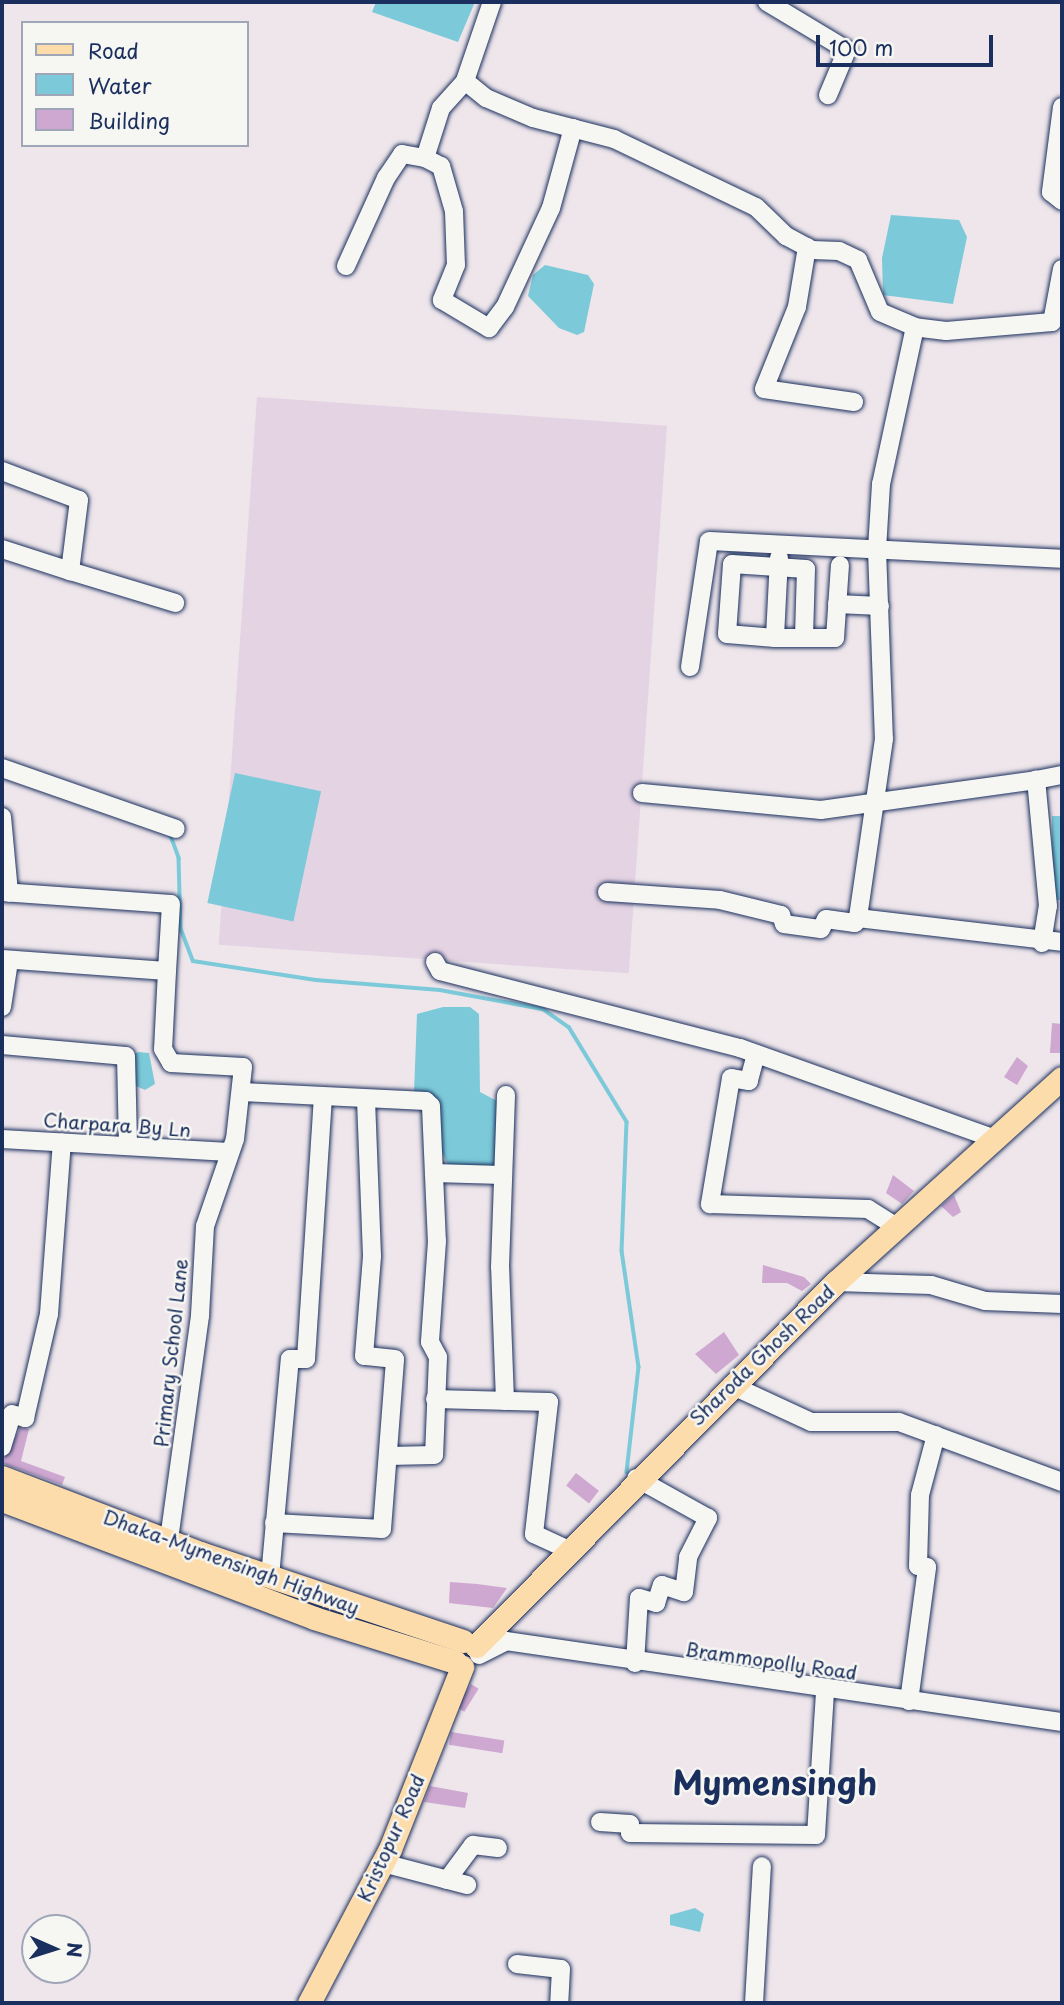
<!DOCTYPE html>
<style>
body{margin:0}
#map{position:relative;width:1064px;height:2005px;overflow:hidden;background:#eee6eb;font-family:"Playpen Sans",sans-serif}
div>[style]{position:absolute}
.built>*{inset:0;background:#e4d3e3;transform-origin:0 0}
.water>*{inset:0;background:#7ccad9;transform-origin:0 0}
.stream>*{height:3.5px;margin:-1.75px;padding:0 1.75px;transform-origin:1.75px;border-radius:1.75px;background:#7ccad9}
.building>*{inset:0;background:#cea8d0;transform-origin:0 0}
.roads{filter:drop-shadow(0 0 2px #1b2f5e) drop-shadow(0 0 2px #1b2f5e)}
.minor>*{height:18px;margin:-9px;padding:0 9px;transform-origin:9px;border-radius:9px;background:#f6f6f2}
.major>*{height:23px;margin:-11.5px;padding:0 11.5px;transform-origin:11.5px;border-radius:11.5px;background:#fddcac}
span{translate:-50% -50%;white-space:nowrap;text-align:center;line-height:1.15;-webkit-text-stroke:5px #f6f6f2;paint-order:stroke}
.street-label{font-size:19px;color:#1b2f5e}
.town-label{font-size:33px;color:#1b2f5e;font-weight:700}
.frame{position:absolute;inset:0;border:4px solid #1b2f5e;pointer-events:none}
.legend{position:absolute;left:21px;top:21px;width:228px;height:126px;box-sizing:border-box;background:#f6f6f2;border:2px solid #9ea6b7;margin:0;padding:9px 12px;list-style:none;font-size:21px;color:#1b2f5e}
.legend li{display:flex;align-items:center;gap:14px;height:35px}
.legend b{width:35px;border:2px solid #9ea6b7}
.north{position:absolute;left:21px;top:1914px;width:70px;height:70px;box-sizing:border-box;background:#f6f6f2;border:2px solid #9ea6b7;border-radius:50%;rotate:93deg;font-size:19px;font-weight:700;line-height:28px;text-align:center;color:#1b2f5e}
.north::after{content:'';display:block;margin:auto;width:24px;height:32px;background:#1b2f5e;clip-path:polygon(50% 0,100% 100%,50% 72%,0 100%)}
.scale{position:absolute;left:816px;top:35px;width:177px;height:32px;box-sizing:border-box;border:4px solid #1b2f5e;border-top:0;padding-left:9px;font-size:21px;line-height:24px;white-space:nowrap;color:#1b2f5e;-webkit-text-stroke:5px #f6f6f2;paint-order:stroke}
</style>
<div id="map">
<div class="built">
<i style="left:257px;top:397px;width:411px;height:549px;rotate:4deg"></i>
</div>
<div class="water">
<i style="clip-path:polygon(376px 2px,475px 2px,458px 42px,372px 12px)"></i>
<i style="clip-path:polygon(891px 215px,959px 220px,967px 237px,953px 304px,883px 295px,882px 258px)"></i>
<i style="clip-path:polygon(545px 265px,588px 275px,594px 284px,584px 332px,577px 335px,559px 328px,528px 296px,533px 275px)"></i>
<i style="left:235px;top:773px;width:88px;height:133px;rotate:12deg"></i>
<i style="left:1052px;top:816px;width:10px;height:84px"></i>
<i style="clip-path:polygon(443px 1007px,470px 1007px,479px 1014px,480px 1092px,501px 1103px,496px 1170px,449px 1167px,414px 1092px,417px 1014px)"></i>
<i style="clip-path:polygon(139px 1052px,149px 1053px,155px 1084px,145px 1090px,132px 1084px,131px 1055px)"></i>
<i style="clip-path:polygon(695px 1908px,704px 1914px,700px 1932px,670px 1925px,670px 1915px)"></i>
</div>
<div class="stream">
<i style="left:170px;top:833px;width:27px;rotate:70deg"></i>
<i style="left:179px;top:858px;width:71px;rotate:88.4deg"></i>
<i style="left:181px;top:929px;width:34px;rotate:69deg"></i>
<i style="left:193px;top:961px;width:124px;rotate:8.8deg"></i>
<i style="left:316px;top:980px;width:124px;rotate:4.6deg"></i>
<i style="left:440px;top:990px;width:105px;rotate:10.5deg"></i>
<i style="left:543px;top:1009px;width:32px;rotate:35deg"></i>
<i style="left:569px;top:1027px;width:111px;rotate:58.6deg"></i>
<i style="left:627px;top:1122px;width:129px;rotate:92.2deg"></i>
<i style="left:622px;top:1251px;width:117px;rotate:81.7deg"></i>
<i style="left:639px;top:1367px;width:106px;rotate:96.5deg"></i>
</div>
<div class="building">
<i style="clip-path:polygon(1052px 1023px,1062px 1024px,1062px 1053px,1050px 1053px)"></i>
<i style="clip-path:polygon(1017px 1057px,1028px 1066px,1017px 1085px,1004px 1077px)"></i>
<i style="clip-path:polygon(893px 1175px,914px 1191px,902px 1204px,886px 1193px)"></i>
<i style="clip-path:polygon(954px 1195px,961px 1212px,953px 1217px,941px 1206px)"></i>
<i style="clip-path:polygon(763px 1265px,804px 1277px,811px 1284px,802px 1291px,787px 1283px,762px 1283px)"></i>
<i style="clip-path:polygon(724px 1332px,739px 1355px,716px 1374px,695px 1354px)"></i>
<i style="clip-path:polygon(20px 1428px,29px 1429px,21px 1461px,65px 1477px,62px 1485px,2px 1463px)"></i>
<i style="left:576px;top:1473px;width:29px;height:16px;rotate:38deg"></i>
<i style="clip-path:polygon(450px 1582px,477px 1584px,507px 1588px,493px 1608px,449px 1603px)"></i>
<i style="left:471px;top:1684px;width:9px;height:27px;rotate:32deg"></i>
<i style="left:451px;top:1732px;width:54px;height:13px;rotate:9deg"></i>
<i style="clip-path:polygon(430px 1786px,468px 1793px,465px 1808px,424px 1802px)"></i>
</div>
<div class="roads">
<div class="minor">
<i style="left:492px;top:2px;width:83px;rotate:108.9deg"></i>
<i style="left:465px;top:81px;width:27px;rotate:39deg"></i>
<i style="left:486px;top:98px;width:51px;rotate:23.1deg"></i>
<i style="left:533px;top:118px;width:84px;rotate:14.5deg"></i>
<i style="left:614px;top:139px;width:157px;rotate:25.6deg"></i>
<i style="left:756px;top:207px;width:42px;rotate:44deg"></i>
<i style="left:786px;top:236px;width:30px;rotate:28deg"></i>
<i style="left:812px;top:250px;width:27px;rotate:2deg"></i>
<i style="left:839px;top:251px;width:21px;rotate:25deg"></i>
<i style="left:858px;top:260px;width:56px;rotate:67.1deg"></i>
<i style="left:880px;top:312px;width:38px;rotate:23deg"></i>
<i style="left:767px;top:2px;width:93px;rotate:31deg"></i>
<i style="left:847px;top:50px;width:49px;rotate:112.9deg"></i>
<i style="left:1062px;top:107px;width:86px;rotate:97.4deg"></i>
<i style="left:1051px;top:192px;width:14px;rotate:39deg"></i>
<i style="left:425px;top:158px;width:18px;rotate:27deg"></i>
<i style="left:441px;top:166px;width:47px;rotate:73.9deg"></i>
<i style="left:454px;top:211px;width:54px;rotate:87.9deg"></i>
<i style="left:456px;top:265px;width:38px;rotate:112deg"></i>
<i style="left:442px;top:300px;width:55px;rotate:30.8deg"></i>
<i style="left:489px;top:328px;width:26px;rotate:-53deg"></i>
<i style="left:505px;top:307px;width:109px;rotate:-65.1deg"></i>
<i style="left:551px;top:208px;width:83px;rotate:-74.6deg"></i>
<i style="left:807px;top:247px;width:61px;rotate:99.5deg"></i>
<i style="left:797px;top:307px;width:88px;rotate:111.9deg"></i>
<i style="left:764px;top:389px;width:91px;rotate:8.2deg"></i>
<i style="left:346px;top:266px;width:97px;rotate:-65.6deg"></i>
<i style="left:386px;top:178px;width:29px;rotate:-56deg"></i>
<i style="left:402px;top:154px;width:23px;rotate:10deg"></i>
<i style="left:425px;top:158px;width:52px;rotate:-72.3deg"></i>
<i style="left:441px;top:108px;width:36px;rotate:-48deg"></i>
<i style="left:1062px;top:269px;width:54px;rotate:100.7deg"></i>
<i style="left:1052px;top:322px;width:106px;rotate:175.1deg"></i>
<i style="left:946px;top:331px;width:31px;rotate:-173deg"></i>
<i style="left:915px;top:327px;width:161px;rotate:102.2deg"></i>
<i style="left:881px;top:484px;width:66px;rotate:93.5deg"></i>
<i style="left:877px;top:550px;width:189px;rotate:87.9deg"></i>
<i style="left:884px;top:739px;width:181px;rotate:98.3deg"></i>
<i style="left:858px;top:918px;width:205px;rotate:6.7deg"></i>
<i style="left:2px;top:471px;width:82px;rotate:20.6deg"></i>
<i style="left:79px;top:500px;width:72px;rotate:97.2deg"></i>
<i style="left:70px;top:571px;width:110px;rotate:16.9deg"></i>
<i style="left:2px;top:549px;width:71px;rotate:17.9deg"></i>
<i style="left:779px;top:558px;width:80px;rotate:92.9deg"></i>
<i style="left:775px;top:638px;width:60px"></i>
<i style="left:835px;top:638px;width:73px;rotate:-86.1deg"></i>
<i style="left:837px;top:604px;width:43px;rotate:2.7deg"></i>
<i style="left:775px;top:638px;width:48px;rotate:-175.2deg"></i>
<i style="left:727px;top:634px;width:70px;rotate:-85.9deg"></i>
<i style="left:732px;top:564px;width:74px;rotate:3.9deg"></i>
<i style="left:806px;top:569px;width:69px;rotate:91.7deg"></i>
<i style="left:690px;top:667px;width:127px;rotate:-81.4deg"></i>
<i style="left:709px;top:541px;width:353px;rotate:2.9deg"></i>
<i style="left:2px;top:768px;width:184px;rotate:19.3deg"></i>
<i style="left:642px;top:793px;width:180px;rotate:5.4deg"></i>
<i style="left:821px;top:810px;width:217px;rotate:-7.9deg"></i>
<i style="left:2px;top:817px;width:76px;rotate:84.7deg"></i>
<i style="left:2px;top:892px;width:169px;rotate:4.1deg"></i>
<i style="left:171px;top:904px;width:67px;rotate:93.4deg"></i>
<i style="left:607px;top:892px;width:113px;rotate:4deg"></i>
<i style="left:720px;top:900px;width:63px;rotate:13.8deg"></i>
<i style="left:781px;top:915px;width:9px;rotate:72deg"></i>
<i style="left:784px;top:924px;width:37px;rotate:8deg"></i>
<i style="left:821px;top:929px;width:11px;rotate:-63deg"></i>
<i style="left:826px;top:919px;width:29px;rotate:8deg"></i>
<i style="left:855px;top:923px;width:6px;rotate:-59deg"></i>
<i style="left:1042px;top:943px;width:37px;rotate:-81deg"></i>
<i style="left:1048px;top:906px;width:127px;rotate:-95.4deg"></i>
<i style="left:1036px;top:780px;width:26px;rotate:-11deg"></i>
<i style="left:2px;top:959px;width:165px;rotate:4.2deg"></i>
<i style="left:167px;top:971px;width:78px;rotate:92.9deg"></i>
<i style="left:163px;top:1049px;width:16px;rotate:60deg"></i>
<i style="left:171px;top:1063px;width:72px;rotate:3.2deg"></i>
<i style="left:243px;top:1067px;width:72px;rotate:96.3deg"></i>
<i style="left:235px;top:1139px;width:92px;rotate:109deg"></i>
<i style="left:205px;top:1226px;width:90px;rotate:93.2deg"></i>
<i style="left:200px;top:1316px;width:226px;rotate:97.9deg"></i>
<i style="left:435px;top:962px;width:10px;rotate:61deg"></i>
<i style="left:440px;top:971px;width:310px;rotate:14.4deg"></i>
<i style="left:740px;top:1048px;width:271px;rotate:19.6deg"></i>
<i style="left:2px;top:1007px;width:47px;rotate:-81.3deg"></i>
<i style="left:2px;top:1045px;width:124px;rotate:5.1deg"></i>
<i style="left:126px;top:1056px;width:85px;rotate:88.7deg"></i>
<i style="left:756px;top:1054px;width:28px;rotate:105deg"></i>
<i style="left:749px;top:1081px;width:18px;rotate:-171deg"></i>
<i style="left:731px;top:1078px;width:128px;rotate:99.5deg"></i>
<i style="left:710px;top:1204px;width:158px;rotate:1.8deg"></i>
<i style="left:868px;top:1209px;width:34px;rotate:32deg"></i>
<i style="left:242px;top:1092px;width:184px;rotate:2.8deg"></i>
<i style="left:426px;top:1101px;width:7px;rotate:45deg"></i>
<i style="left:431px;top:1106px;width:135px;rotate:87.5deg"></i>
<i style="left:437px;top:1241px;width:101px;rotate:94deg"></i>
<i style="left:430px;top:1342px;width:17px;rotate:62deg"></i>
<i style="left:438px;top:1357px;width:98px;rotate:92.3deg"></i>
<i style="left:434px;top:1455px;width:46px;rotate:178.8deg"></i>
<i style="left:2px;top:1139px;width:227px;rotate:3.3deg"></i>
<i style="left:434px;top:1173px;width:68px;rotate:1.7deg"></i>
<i style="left:836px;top:1282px;width:95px;rotate:1.8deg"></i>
<i style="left:931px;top:1285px;width:56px;rotate:16.5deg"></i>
<i style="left:985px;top:1301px;width:77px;rotate:2.2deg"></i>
<i style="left:731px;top:1385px;width:88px;rotate:24.8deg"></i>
<i style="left:811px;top:1422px;width:88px"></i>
<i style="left:899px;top:1422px;width:174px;rotate:20.2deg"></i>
<i style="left:435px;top:1399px;width:114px;rotate:1.5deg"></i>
<i style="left:549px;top:1402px;width:133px;rotate:96.5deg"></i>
<i style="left:534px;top:1534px;width:41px;rotate:24.7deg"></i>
<i style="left:505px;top:1401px;width:134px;rotate:-92.1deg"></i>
<i style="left:500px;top:1267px;width:172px;rotate:-88deg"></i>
<i style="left:2px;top:1447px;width:34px;rotate:-73deg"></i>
<i style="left:12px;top:1414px;width:14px;rotate:17deg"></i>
<i style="left:25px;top:1418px;width:107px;rotate:-77deg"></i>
<i style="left:49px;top:1314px;width:172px;rotate:-85.7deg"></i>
<i style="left:274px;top:1523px;width:108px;rotate:3.2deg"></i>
<i style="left:382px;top:1529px;width:170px;rotate:-85.6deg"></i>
<i style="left:395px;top:1359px;width:31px;rotate:-174deg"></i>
<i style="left:364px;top:1356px;width:100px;rotate:-85.4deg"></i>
<i style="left:372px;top:1256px;width:156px;rotate:-92.2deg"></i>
<i style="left:270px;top:1577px;width:219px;rotate:-84.8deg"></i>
<i style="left:290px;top:1359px;width:16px"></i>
<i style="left:306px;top:1359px;width:261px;rotate:-86.3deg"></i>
<i style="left:479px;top:1655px;width:30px;rotate:-27deg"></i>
<i style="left:506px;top:1641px;width:562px;rotate:8.29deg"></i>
<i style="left:635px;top:1663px;width:65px;rotate:-86.5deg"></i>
<i style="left:639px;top:1598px;width:18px;rotate:16deg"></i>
<i style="left:656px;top:1603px;width:19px;rotate:-72deg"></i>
<i style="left:662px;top:1585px;width:23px;rotate:18deg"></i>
<i style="left:684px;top:1592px;width:35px;rotate:-83deg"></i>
<i style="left:688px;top:1557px;width:44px;rotate:-62.9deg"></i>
<i style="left:708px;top:1518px;width:82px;rotate:-150.9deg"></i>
<i style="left:909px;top:1701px;width:135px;rotate:-82.3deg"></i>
<i style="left:927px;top:1567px;width:9px;rotate:-174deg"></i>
<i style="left:918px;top:1566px;width:71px;rotate:-88.4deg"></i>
<i style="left:920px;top:1495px;width:62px;rotate:-75.1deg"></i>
<i style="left:600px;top:1822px;width:30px;rotate:4deg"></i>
<i style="left:630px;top:1824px;width:9px;rotate:90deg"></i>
<i style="left:630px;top:1833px;width:186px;rotate:0.6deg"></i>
<i style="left:816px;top:1835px;width:145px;rotate:-86.4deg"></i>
<i style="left:383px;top:1863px;width:87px;rotate:14.7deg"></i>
<i style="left:447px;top:1880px;width:44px;rotate:-53.4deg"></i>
<i style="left:473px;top:1845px;width:25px;rotate:7deg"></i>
<i style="left:517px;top:1964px;width:44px;rotate:6.5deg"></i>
<i style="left:561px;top:1969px;width:34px;rotate:93deg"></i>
<i style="left:754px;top:2003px;width:137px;rotate:-86.7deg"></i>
</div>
<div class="major">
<i style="left:2px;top:1477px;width:212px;rotate:21deg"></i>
<i style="left:200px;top:1553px;width:277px;rotate:18.5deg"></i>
<i style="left:2px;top:1500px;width:334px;rotate:20.7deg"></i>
<i style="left:314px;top:1618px;width:148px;rotate:17.3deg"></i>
<i style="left:476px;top:1646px;width:512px;rotate:-45.32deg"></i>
<i style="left:836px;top:1282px;width:304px;rotate:-42.1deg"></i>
<i style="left:309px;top:2003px;width:174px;rotate:-62.3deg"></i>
<i style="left:390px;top:1849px;width:196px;rotate:-68.4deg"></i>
</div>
</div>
<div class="street-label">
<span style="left:117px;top:1125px;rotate:4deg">Charpara By Ln</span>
<span style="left:171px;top:1353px;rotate:-84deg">Primary School Lane</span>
<span style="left:762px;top:1355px;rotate:-44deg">Sharoda Ghosh Road</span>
<span style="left:231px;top:1562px;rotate:20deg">Dhaka-Mymensingh Highway</span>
<span style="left:771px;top:1661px;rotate:8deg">Brammopolly Road</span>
<span style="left:391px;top:1838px;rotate:-66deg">Kristopur Road</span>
</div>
<div class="town-label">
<span style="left:775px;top:1782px">Mymensingh</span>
</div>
<div class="frame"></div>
<ul class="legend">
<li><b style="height:9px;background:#fddcac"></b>Road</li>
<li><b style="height:19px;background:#7ccad9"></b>Water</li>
<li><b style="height:19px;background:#cea8d0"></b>Building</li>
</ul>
<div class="north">N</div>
<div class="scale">100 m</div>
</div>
